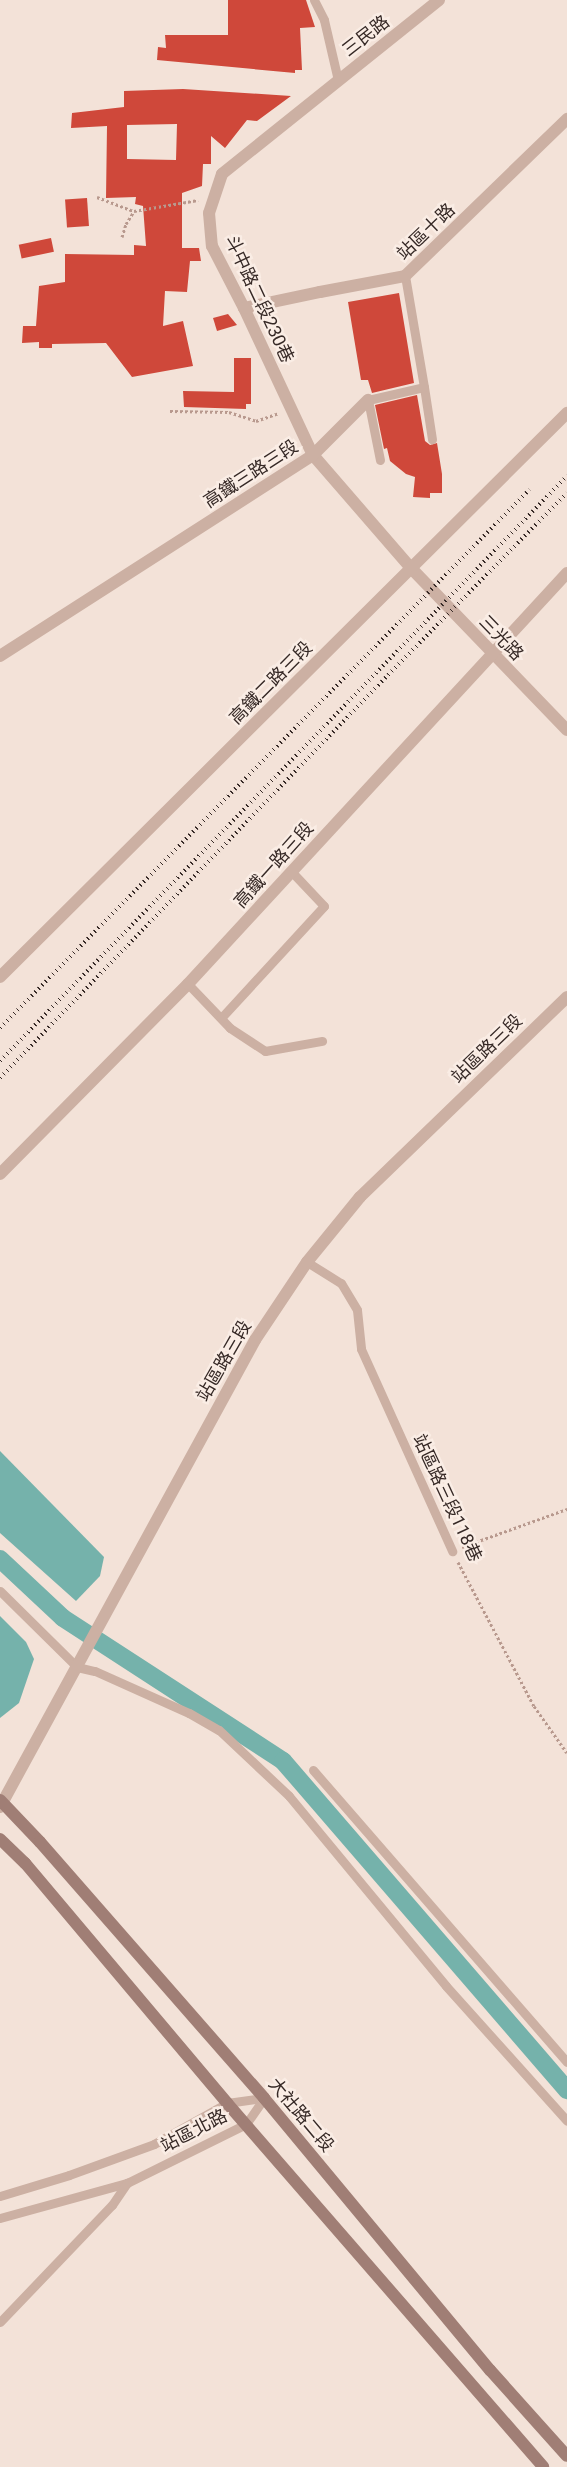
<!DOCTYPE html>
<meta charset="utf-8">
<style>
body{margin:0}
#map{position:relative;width:567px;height:2467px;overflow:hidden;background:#f3e2d8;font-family:Roboto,"Noto Sans TC",sans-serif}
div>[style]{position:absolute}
.water>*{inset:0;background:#75b2ab}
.canal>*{height:18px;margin:-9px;padding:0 9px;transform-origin:9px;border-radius:9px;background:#75b2ab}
.building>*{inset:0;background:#cf483a;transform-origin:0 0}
.path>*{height:3px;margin-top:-1.5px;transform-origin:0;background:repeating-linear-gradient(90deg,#b8998e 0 2.5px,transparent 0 5px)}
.lane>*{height:9px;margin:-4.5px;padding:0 4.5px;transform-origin:4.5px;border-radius:4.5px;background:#ccb0a3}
.street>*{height:12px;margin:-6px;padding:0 6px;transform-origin:6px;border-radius:6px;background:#ccb0a3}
.secondary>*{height:12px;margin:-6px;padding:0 6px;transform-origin:6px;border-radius:6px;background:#a07e75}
.rail>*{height:4px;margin-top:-2px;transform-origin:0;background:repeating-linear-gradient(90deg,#362926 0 1px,transparent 0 5px)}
span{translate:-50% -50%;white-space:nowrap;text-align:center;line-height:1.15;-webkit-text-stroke:5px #faede5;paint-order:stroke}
.street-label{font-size:18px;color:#362926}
</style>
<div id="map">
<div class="water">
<i style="clip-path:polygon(0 1451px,104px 1557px,100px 1576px,76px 1601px,0 1533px)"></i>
<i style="clip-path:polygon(0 1616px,26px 1642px,34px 1659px,19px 1703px,0 1718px)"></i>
</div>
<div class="canal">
<i style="left:0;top:1559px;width:86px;rotate:43.1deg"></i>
<i style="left:63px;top:1618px;width:262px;rotate:33deg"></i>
<i style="left:283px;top:1761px;width:435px;rotate:49.2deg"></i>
</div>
<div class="building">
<i style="clip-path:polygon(228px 0,306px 0,315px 27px,300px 28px,302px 70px,295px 70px,295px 73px,157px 60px,158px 47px,166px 48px,165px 35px,228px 35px)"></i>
<i style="clip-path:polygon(evenodd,183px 89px,291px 96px,257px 121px,247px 120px,225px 148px,211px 136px,211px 164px,203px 164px,202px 186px,182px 193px,182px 248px,199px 248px,201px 261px,190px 261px,187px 292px,165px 291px,163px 326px,183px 321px,193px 366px,132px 377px,106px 343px,52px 344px,52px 348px,39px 348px,39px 342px,22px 343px,23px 326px,36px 326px,39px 286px,65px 282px,65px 254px,134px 255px,134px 245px,146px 246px,143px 206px,135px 204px,136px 197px,106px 198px,107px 126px,71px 128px,72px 113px,124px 107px,124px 91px,183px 89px,177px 124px,176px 160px,127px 159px,127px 125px,177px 124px)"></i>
<i style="left:87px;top:198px;width:28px;height:22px;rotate:86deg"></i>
<i style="left:51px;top:238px;width:14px;height:33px;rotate:78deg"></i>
<i style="clip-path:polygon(399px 293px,414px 383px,372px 393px,368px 380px,361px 380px,348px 302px)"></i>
<i style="clip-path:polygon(228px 314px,237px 325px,217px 331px,213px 318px)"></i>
<i style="clip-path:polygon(234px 358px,251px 358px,251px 404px,246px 404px,246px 409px,184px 407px,183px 391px,234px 392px)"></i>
<i style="clip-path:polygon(417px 395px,425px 441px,430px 445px,437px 443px,442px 474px,442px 493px,430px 493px,430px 498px,413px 497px,415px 477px,406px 474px,390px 461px,387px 448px,384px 449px,375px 405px)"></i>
</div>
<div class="path">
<i style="left:97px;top:197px;width:40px;rotate:21deg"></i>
<i style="left:134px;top:211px;width:65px;rotate:-9.8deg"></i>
<i style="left:122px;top:237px;width:14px;rotate:-73deg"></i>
<i style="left:126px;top:224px;width:15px;rotate:-58deg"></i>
<i style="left:170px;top:411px;width:59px;rotate:1deg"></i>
<i style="left:229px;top:412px;width:28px;rotate:18deg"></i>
<i style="left:256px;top:421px;width:24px;rotate:-19deg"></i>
<i style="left:462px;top:1547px;width:112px;rotate:-19.9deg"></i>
<i style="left:458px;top:1562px;width:163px;rotate:62.2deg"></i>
<i style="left:534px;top:1706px;width:57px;rotate:54.9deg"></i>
</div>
<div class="lane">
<i style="left:314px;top:0;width:22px;rotate:63deg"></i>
<i style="left:324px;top:20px;width:62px;rotate:76.9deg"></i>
<i style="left:424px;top:387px;width:53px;rotate:81.3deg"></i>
<i style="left:380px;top:460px;width:61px;rotate:-101.3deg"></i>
<i style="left:368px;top:400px;width:57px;rotate:-13.1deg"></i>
<i style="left:424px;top:387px;width:113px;rotate:-99.7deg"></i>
<i style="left:188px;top:984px;width:61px;rotate:46.3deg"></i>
<i style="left:230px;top:1028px;width:42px;rotate:33.3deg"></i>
<i style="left:265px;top:1051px;width:58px;rotate:-10deg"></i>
<i style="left:221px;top:1018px;width:152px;rotate:-47.4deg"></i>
<i style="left:324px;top:906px;width:48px;rotate:-133.3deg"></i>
<i style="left:307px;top:1262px;width:40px;rotate:32deg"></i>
<i style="left:341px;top:1283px;width:31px;rotate:59deg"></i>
<i style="left:357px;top:1310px;width:39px;rotate:84deg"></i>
<i style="left:361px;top:1349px;width:222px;rotate:65.7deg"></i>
<i style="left:0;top:1591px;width:108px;rotate:44.6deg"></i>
<i style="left:77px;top:1667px;width:18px;rotate:13deg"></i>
<i style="left:95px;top:1671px;width:103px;rotate:24.1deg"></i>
<i style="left:189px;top:1713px;width:34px;rotate:30deg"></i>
<i style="left:219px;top:1730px;width:96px;rotate:43.3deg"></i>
<i style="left:289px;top:1796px;width:246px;rotate:50.4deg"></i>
<i style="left:446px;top:1986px;width:181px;rotate:48.1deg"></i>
<i style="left:313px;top:1770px;width:387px;rotate:49deg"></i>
<i style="left:0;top:2196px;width:72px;rotate:-16.9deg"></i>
<i style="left:69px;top:2175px;width:90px;rotate:-20deg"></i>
<i style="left:154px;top:2144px;width:84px;rotate:-29.3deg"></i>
<i style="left:227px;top:2103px;width:37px;rotate:-8deg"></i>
<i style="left:0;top:2218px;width:132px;rotate:-15.4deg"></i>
<i style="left:127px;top:2183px;width:133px;rotate:-26.4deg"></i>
<i style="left:246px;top:2124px;width:32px;rotate:-55deg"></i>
<i style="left:0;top:2322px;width:162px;rotate:-46.3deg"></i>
<i style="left:112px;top:2205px;width:27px;rotate:-56deg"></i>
</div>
<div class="street">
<i style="left:439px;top:0;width:278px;rotate:141.3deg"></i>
<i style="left:222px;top:174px;width:41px;rotate:108.4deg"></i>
<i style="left:209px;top:213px;width:33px;rotate:85deg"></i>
<i style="left:212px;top:246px;width:70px;rotate:62.7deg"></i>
<i style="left:244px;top:308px;width:162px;rotate:64.9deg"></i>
<i style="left:313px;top:455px;width:150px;rotate:49.1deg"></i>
<i style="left:411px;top:568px;width:225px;rotate:46.1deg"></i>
<i style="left:244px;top:308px;width:78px;rotate:-11.9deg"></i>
<i style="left:320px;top:292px;width:86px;rotate:-10.7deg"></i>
<i style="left:405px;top:276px;width:226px;rotate:-44.1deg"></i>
<i style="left:0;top:656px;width:372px;rotate:-32.7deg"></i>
<i style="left:313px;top:455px;width:78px;rotate:-45deg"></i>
<i style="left:0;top:977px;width:800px;rotate:-44.85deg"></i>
<i style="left:0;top:1174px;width:267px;rotate:-45.3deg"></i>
<i style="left:188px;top:984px;width:559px;rotate:-47.32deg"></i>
<i style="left:0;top:1807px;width:532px;rotate:-61.36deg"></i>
<i style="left:255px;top:1340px;width:94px;rotate:-56.3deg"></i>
<i style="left:307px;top:1262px;width:84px;rotate:-50.8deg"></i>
<i style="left:360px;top:1197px;width:288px;rotate:-44deg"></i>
</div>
<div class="secondary">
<i style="left:0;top:1800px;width:58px;rotate:46.4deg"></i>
<i style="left:40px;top:1842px;width:340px;rotate:48.8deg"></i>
<i style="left:264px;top:2098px;width:354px;rotate:50.3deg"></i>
<i style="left:490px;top:2370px;width:115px;rotate:48.2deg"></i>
<i style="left:0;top:1839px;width:35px;rotate:44deg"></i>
<i style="left:25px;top:1863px;width:314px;rotate:49.9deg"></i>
<i style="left:227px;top:2103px;width:482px;rotate:49deg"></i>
</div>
<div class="rail">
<i style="left:0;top:1028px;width:755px;rotate:-45.48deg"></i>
<i style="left:0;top:1061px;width:815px;rotate:-45.9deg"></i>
<i style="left:0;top:1078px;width:559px;rotate:-46.09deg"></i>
<i style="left:388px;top:675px;width:255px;rotate:-45.5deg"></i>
</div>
<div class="street-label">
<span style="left:366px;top:36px;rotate:-38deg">三民路</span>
<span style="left:426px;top:232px;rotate:-44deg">站區十路</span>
<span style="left:259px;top:299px;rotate:65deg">斗中路二段230巷</span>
<span style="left:251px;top:474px;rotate:-33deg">高鐵三路三段</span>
<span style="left:501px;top:638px;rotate:46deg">三光路</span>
<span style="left:271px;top:683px;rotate:-45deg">高鐵二路三段</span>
<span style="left:274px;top:865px;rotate:-48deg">高鐵一路三段</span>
<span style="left:487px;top:1049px;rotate:-44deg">站區路三段</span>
<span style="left:224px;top:1361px;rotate:-60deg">站區路三段</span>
<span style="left:447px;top:1498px;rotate:65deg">站區路三段118巷</span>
<span style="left:301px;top:2115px;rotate:50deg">大社路二段</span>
<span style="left:194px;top:2131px;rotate:-27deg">站區北路</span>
</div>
</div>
